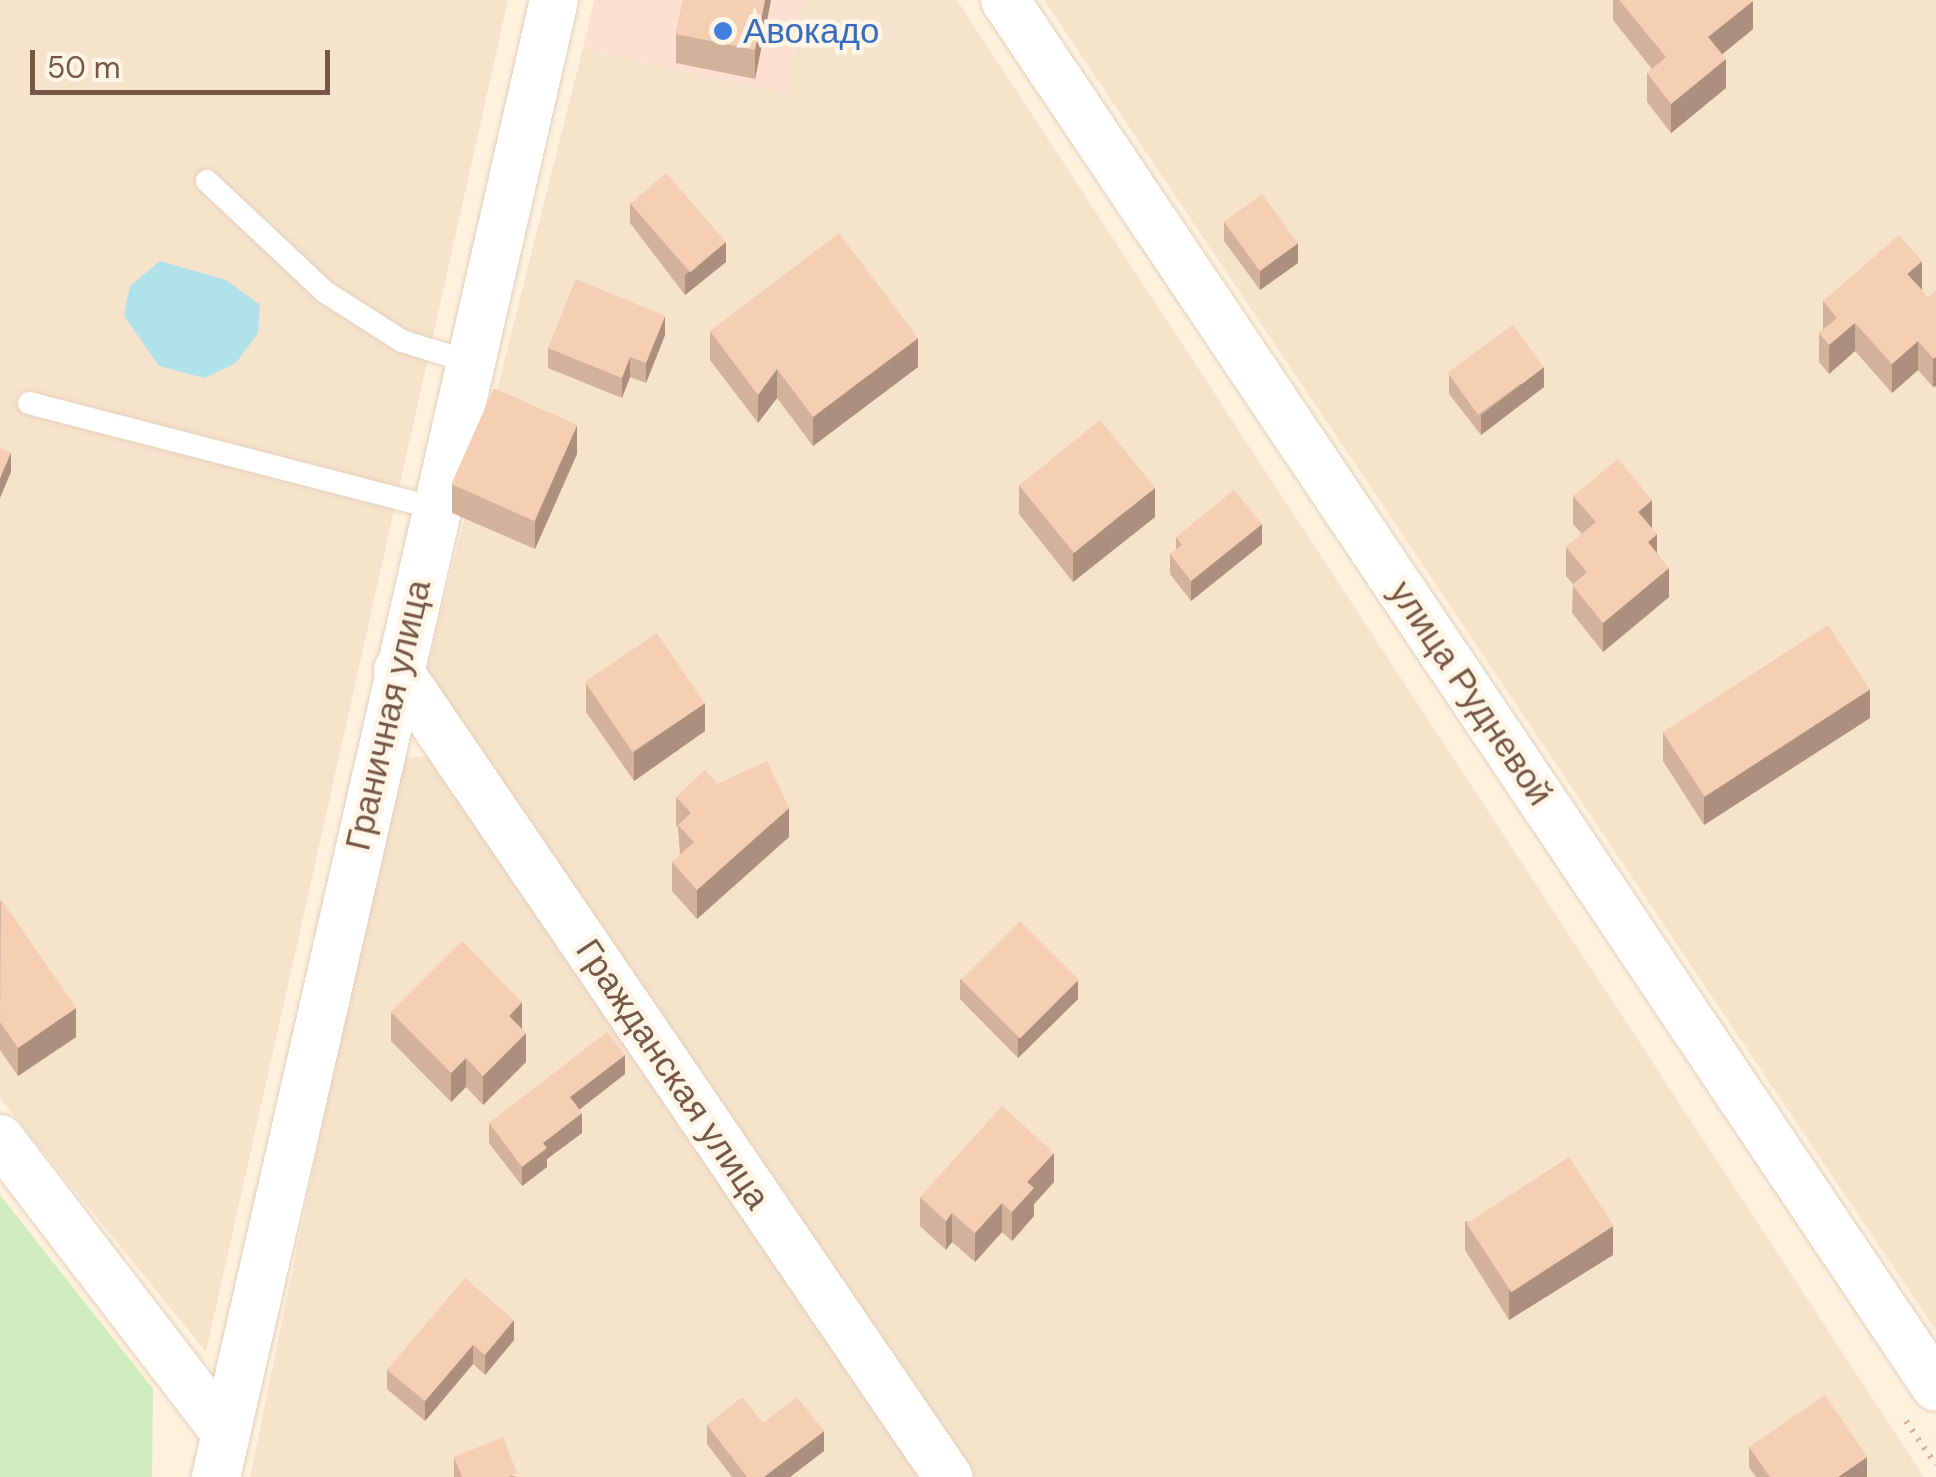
<!DOCTYPE html>
<meta charset="utf-8">
<style>
body{margin:0}
#map{position:relative;width:1936px;height:1477px;overflow:hidden;background:#fef2de;font-family:"DM Sans",sans-serif}
div>[style]{position:absolute}
.residential>*{inset:0;background:#f6e3cc}
.commercial>*{inset:0;background:#ffdfd1}
.green>*{inset:0;background:#cfecbc}
.water>*{inset:0;background:#b1e1e9}
.path>*{height:6px;margin-top:-3px;transform-origin:0;background:repeating-linear-gradient(90deg,#dab197 0 2.5px,transparent 0 10.5px)}
.roads{filter:drop-shadow(0 0 2px #e5cfbc) drop-shadow(0 0 2px #e5cfbc)}
.service>*{height:22px;margin:-11px;padding:0 11px;transform-origin:11px;border-radius:11px;background:#fff}
.minor>*{height:48px;margin:-24px;padding:0 24px;transform-origin:24px;border-radius:24px;background:#fff}
.wall>*{inset:0;background:#d4b19a}
.shaded-wall>*{inset:0;background:#ac907d;transform-origin:0 0}
.building>*{inset:0;background:#f6ceb3;transform-origin:0 0}
.dots>*{width:28px;height:28px;translate:-50% -50%;box-sizing:border-box;border:5px solid #fff5e6;border-radius:50%}
span{translate:-50% -50%;white-space:nowrap;text-align:center;line-height:1.15;-webkit-text-stroke:9px #fff5e6;paint-order:stroke}
.shop-label{font-size:35px;color:#366cbe}
.left{translate:0 -50%;text-align:left}
.street-label{font-size:35px;color:#765644}
.scale{position:absolute;left:30px;top:50px;width:300px;height:45px;box-sizing:border-box;border:5px solid #765644;border-top:0;padding-left:12px;font-size:30px;line-height:35px;white-space:nowrap;color:#765644;-webkit-text-stroke:8px #fff5e6;paint-order:stroke}
</style>
<div id="map">
<div class="residential">
<i style="clip-path:polygon(0 0,508px 0,206px 1352px,0 1098px)"></i>
<i style="clip-path:polygon(802px 0,957px 0,1924px 1477px,975px 1477px,424px 680px,583px 48px,786px 93px)"></i>
<i style="clip-path:polygon(1044px 0,1936px 0,1936px 1331px)"></i>
<i style="clip-path:polygon(437px 756px,934px 1477px,250px 1477px,398px 758px)"></i>
</div>
<div class="commercial">
<i style="clip-path:polygon(594px 0,802px 0,786px 93px,583px 48px)"></i>
</div>
<div class="green">
<i style="clip-path:polygon(0 1195px,153px 1389px,152px 1477px,0 1477px)"></i>
</div>
<div class="water">
<i style="clip-path:polygon(160px 261px,226px 280px,260px 305px,258px 333px,236px 363px,204px 378px,159px 366px,124px 316px,130px 286px)"></i>
</div>
<div class="path">
<i style="left:1906px;top:1421px;width:53px;rotate:55.7deg"></i>
</div>
<div class="roads">
<div class="service">
<i style="left:207px;top:181px;width:162px;rotate:43.2deg"></i>
<i style="left:325px;top:292px;width:91px;rotate:32.5deg"></i>
<i style="left:402px;top:341px;width:71px;rotate:17.2deg"></i>
<i style="left:29px;top:403px;width:419px;rotate:14.5deg"></i>
</div>
<div class="minor">
<i style="left:1005px;top:0;width:1670px;rotate:56.13deg"></i>
<i style="left:398px;top:670px;width:977px;rotate:55.72deg"></i>
<i style="left:0;top:1139px;width:368px;rotate:52.5deg"></i>
<i style="left:216px;top:1477px;width:1515px;rotate:-77.11deg"></i>
</div>
</div>
<div class="wall">
<i style="clip-path:polygon(683px 0,771px 0,755px 79px,676px 63px,676px 34px)"></i>
<i style="clip-path:polygon(1613px 0,1752px 0,1753px 29px,1722px 54px,1726px 88px,1671px 133px,1647px 102px,1647px 73px,1652px 69px,1613px 20px)"></i>
<i style="clip-path:polygon(630px 203px,726px 262px,685px 295px,630px 223px)"></i>
<i style="clip-path:polygon(1224px 221px,1298px 263px,1260px 290px,1224px 241px)"></i>
<i style="clip-path:polygon(1921px 290px,1928px 298px,1936px 291px,1936px 386px,1934px 388px,1918px 370px,1892px 393px,1855px 351px,1829px 374px,1819px 362px,1819px 333px,1823px 330px,1823px 301px)"></i>
<i style="clip-path:polygon(710px 331px,918px 367px,813px 446px,777px 398px,758px 423px,710px 360px)"></i>
<i style="clip-path:polygon(665px 335px,646px 383px,630px 377px,622px 398px,548px 368px,548px 348px)"></i>
<i style="clip-path:polygon(1449px 374px,1544px 387px,1481px 435px,1449px 394px)"></i>
<i style="clip-path:polygon(577px 454px,535px 549px,452px 513px,452px 484px)"></i>
<i style="clip-path:polygon(1019px 485px,1155px 517px,1073px 582px,1019px 514px)"></i>
<i style="clip-path:polygon(1573px 496px,1652px 528px,1657px 553px,1669px 597px,1603px 652px,1572px 613px,1573px 584px,1566px 576px,1566px 547px,1582px 534px,1573px 524px)"></i>
<i style="clip-path:polygon(1176px 537px,1262px 544px,1191px 601px,1170px 574px,1170px 554px,1176px 550px)"></i>
<i style="clip-path:polygon(586px 683px,705px 731px,634px 781px,586px 712px)"></i>
<i style="clip-path:polygon(1870px 718px,1704px 825px,1663px 761px,1663px 732px)"></i>
<i style="clip-path:polygon(717px 784px,789px 837px,697px 919px,672px 891px,672px 862px,680px 855px,678px 828px,676px 825px,676px 797px)"></i>
<i style="clip-path:polygon(0 900px,76px 1037px,18px 1076px,0 1050px)"></i>
<i style="clip-path:polygon(960px 979px,1078px 999px,1018px 1058px,960px 999px)"></i>
<i style="clip-path:polygon(391px 1012px,522px 1030px,526px 1062px,483px 1105px,466px 1087px,451px 1102px,391px 1041px)"></i>
<i style="clip-path:polygon(625px 1074px,579px 1109px,582px 1133px,547px 1159px,547px 1167px,522px 1186px,489px 1143px,489px 1123px)"></i>
<i style="clip-path:polygon(1054px 1182px,1034px 1204px,1034px 1216px,1012px 1241px,1002px 1232px,975px 1262px,952px 1242px,946px 1250px,920px 1226px,920px 1197px)"></i>
<i style="clip-path:polygon(1465px 1221px,1613px 1255px,1509px 1320px,1465px 1250px)"></i>
<i style="clip-path:polygon(514px 1320px,514px 1340px,485px 1375px,473px 1364px,425px 1421px,387px 1389px,387px 1370px)"></i>
<i style="clip-path:polygon(763px 1423px,824px 1451px,790px 1477px,732px 1477px,707px 1444px,707px 1425px)"></i>
<i style="clip-path:polygon(1749px 1447px,1867px 1477px,1756px 1477px,1749px 1467px)"></i>
<i style="clip-path:polygon(454px 1457px,517px 1477px,454px 1477px)"></i>
</div>
<div class="shaded-wall">
<i style="clip-path:polygon(765px 0,771px 0,755px 79px,755px 50px)"></i>
<i style="clip-path:polygon(1753px 1px,1753px 29px,1708px 66px,1708px 37px)"></i>
<i style="clip-path:polygon(1726px 59px,1726px 88px,1671px 133px,1671px 104px)"></i>
<i style="clip-path:polygon(726px 242px,726px 262px,685px 295px,685px 275px)"></i>
<i style="clip-path:polygon(1298px 243px,1298px 263px,1260px 290px,1260px 271px)"></i>
<i style="clip-path:polygon(1922px 261px,1922px 290px,1907px 274px)"></i>
<i style="clip-path:polygon(665px 316px,665px 335px,646px 383px,646px 363px)"></i>
<i style="clip-path:polygon(1855px 323px,1855px 351px,1829px 374px,1829px 345px)"></i>
<i style="clip-path:polygon(918px 338px,918px 367px,813px 446px,813px 417px)"></i>
<i style="clip-path:polygon(1918px 341px,1918px 370px,1892px 393px,1892px 364px)"></i>
<i style="clip-path:polygon(630px 357px,630px 377px,622px 398px,622px 378px)"></i>
<i style="left:1936px;top:357px;width:29px;height:3px;rotate:90deg"></i>
<i style="clip-path:polygon(1544px 367px,1544px 387px,1481px 435px,1481px 415px)"></i>
<i style="clip-path:polygon(777px 369px,777px 398px,758px 423px,758px 395px)"></i>
<i style="clip-path:polygon(577px 425px,577px 454px,535px 549px,535px 521px)"></i>
<i style="clip-path:polygon(11px 452px,11px 472px,0 498px,0 478px)"></i>
<i style="clip-path:polygon(1155px 488px,1155px 517px,1073px 582px,1073px 553px)"></i>
<i style="clip-path:polygon(1652px 500px,1652px 529px,1638px 512px)"></i>
<i style="clip-path:polygon(1262px 524px,1262px 544px,1191px 601px,1191px 581px)"></i>
<i style="clip-path:polygon(1657px 534px,1657px 563px,1648px 542px)"></i>
<i style="clip-path:polygon(1669px 568px,1669px 597px,1603px 652px,1603px 623px)"></i>
<i style="clip-path:polygon(1870px 689px,1870px 718px,1704px 825px,1704px 796px)"></i>
<i style="clip-path:polygon(705px 703px,705px 731px,634px 781px,634px 752px)"></i>
<i style="clip-path:polygon(789px 808px,789px 837px,697px 919px,697px 890px)"></i>
<i style="clip-path:polygon(1078px 980px,1078px 999px,1018px 1058px,1018px 1038px)"></i>
<i style="clip-path:polygon(522px 1002px,522px 1031px,509px 1016px)"></i>
<i style="clip-path:polygon(76px 1008px,76px 1037px,18px 1076px,18px 1048px)"></i>
<i style="clip-path:polygon(526px 1033px,526px 1062px,483px 1105px,483px 1076px)"></i>
<i style="clip-path:polygon(625px 1055px,625px 1074px,570px 1117px,570px 1097px)"></i>
<i style="clip-path:polygon(466px 1058px,466px 1087px,451px 1102px,451px 1073px)"></i>
<i style="clip-path:polygon(582px 1113px,582px 1133px,547px 1159px,547px 1167px,522px 1186px,522px 1167px,543px 1143px)"></i>
<i style="clip-path:polygon(1054px 1153px,1054px 1182px,1034px 1204px,1034px 1216px,1012px 1241px,1012px 1212px,1027px 1182px)"></i>
<i style="clip-path:polygon(1002px 1203px,1002px 1232px,975px 1262px,975px 1233px)"></i>
<i style="clip-path:polygon(952px 1213px,952px 1242px,946px 1250px,946px 1221px)"></i>
<i style="clip-path:polygon(1613px 1226px,1613px 1255px,1509px 1320px,1509px 1291px)"></i>
<i style="clip-path:polygon(514px 1320px,514px 1340px,485px 1375px,485px 1355px)"></i>
<i style="clip-path:polygon(473px 1345px,473px 1364px,425px 1421px,425px 1401px)"></i>
<i style="clip-path:polygon(824px 1431px,824px 1451px,790px 1477px,764px 1477px)"></i>
<i style="clip-path:polygon(1867px 1457px,1867px 1477px,1838px 1477px)"></i>
</div>
<div class="building">
<i style="clip-path:polygon(683px 0,765px 0,755px 50px,676px 34px)"></i>
<i style="clip-path:polygon(1619px 0,1752px 0,1753px 1px,1708px 37px,1726px 59px,1671px 104px,1647px 73px,1666px 57px)"></i>
<i style="left:666px;top:173px;width:91px;height:47px;rotate:49deg"></i>
<i style="left:1262px;top:194px;width:61px;height:47px;rotate:54deg"></i>
<i style="clip-path:polygon(839px 233px,918px 338px,813px 417px,777px 369px,758px 395px,710px 331px)"></i>
<i style="clip-path:polygon(1899px 235px,1922px 261px,1907px 274px,1928px 298px,1936px 291px,1936px 357px,1934px 359px,1918px 341px,1892px 364px,1855px 323px,1829px 345px,1819px 333px,1837px 318px,1823px 301px)"></i>
<i style="clip-path:polygon(576px 279px,665px 316px,646px 363px,630px 357px,622px 378px,548px 348px)"></i>
<i style="left:1513px;top:325px;width:52px;height:81px;rotate:54deg"></i>
<i style="left:494px;top:388px;width:91px;height:105px;rotate:24deg"></i>
<i style="left:1100px;top:420px;width:87px;height:104px;rotate:51deg"></i>
<i style="clip-path:polygon(0 448px,11px 452px,0 478px)"></i>
<i style="clip-path:polygon(1618px 459px,1652px 500px,1638px 512px,1657px 534px,1648px 542px,1669px 568px,1603px 623px,1572px 585px,1587px 572px,1566px 547px,1596px 522px,1573px 496px)"></i>
<i style="clip-path:polygon(1234px 490px,1262px 524px,1191px 581px,1170px 554px,1182px 545px,1176px 537px)"></i>
<i style="left:1828px;top:625px;width:77px;height:197px;rotate:57deg"></i>
<i style="left:657px;top:633px;width:85px;height:87px;rotate:56deg"></i>
<i style="clip-path:polygon(767px 761px,789px 808px,697px 890px,672px 862px,694px 842px,678px 825px,691px 813px,676px 797px,705px 770px,717px 784px)"></i>
<i style="clip-path:polygon(1px 899px,76px 1008px,18px 1048px,0 1022px)"></i>
<i style="left:1020px;top:921px;width:83px;height:83px;rotate:45deg"></i>
<i style="clip-path:polygon(462px 941px,522px 1002px,509px 1016px,526px 1033px,483px 1076px,466px 1058px,451px 1073px,391px 1012px)"></i>
<i style="clip-path:polygon(607px 1032px,625px 1055px,570px 1097px,582px 1113px,543px 1143px,547px 1148px,522px 1167px,489px 1123px)"></i>
<i style="clip-path:polygon(1002px 1106px,1054px 1153px,1027px 1182px,1034px 1188px,1012px 1212px,1002px 1203px,975px 1233px,952px 1213px,946px 1221px,920px 1197px)"></i>
<i style="left:1569px;top:1157px;width:82px;height:122px;rotate:57deg"></i>
<i style="clip-path:polygon(465px 1278px,514px 1320px,485px 1355px,473px 1345px,425px 1401px,387px 1370px)"></i>
<i style="clip-path:polygon(1825px 1395px,1867px 1457px,1838px 1477px,1770px 1477px,1749px 1447px)"></i>
<i style="clip-path:polygon(742px 1397px,763px 1423px,797px 1397px,824px 1431px,764px 1477px,747px 1477px,707px 1425px)"></i>
<i style="clip-path:polygon(503px 1437px,517px 1473px,508px 1477px,462px 1477px,454px 1457px)"></i>
</div>
<div class="dots">
<i style="left:723px;top:31px;background:#3f7fe0"></i>
</div>
<div class="shop-label">
<span class="left" style="left:743px;top:31px">Авокадо</span>
</div>
<div class="street-label">
<span style="left:1471px;top:693px;rotate:56deg">улица Рудневой</span>
<span style="left:388px;top:715px;rotate:-77deg">Граничная улица</span>
<span style="left:673px;top:1074px;rotate:56deg">Гражданская улица</span>
</div>
<div class="scale">50 m</div>
</div>
